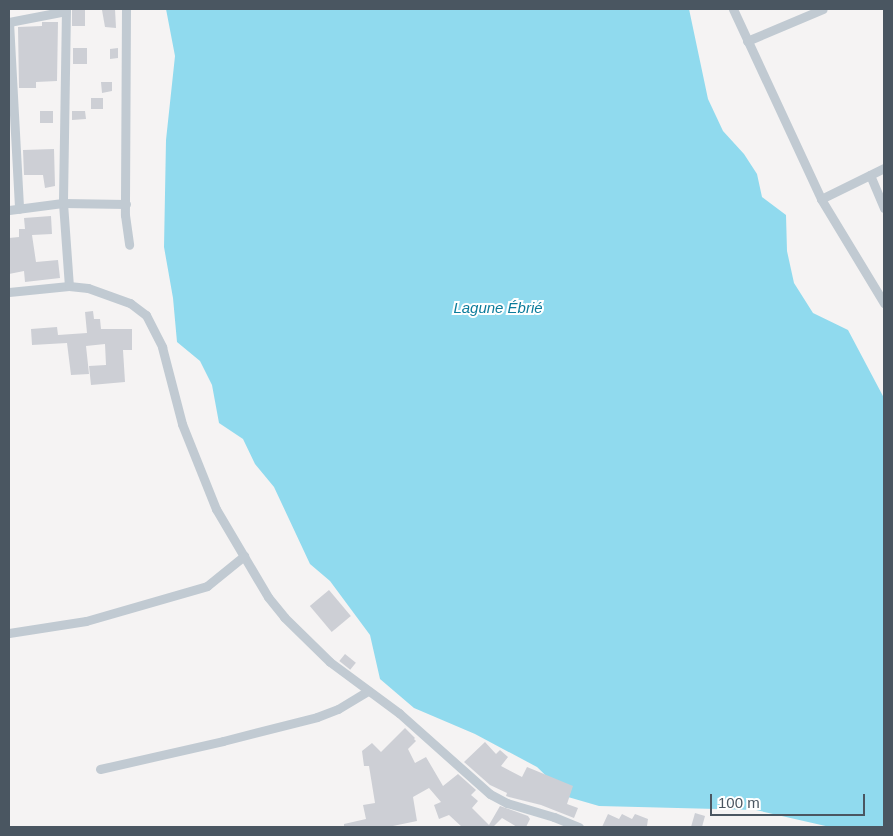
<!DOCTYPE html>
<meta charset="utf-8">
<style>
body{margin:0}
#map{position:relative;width:893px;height:836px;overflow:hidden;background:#f5f3f3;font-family:Arial,sans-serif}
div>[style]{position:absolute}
.water>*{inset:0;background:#90daee}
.building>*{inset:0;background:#cdcfd5;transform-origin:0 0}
.minor>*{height:9px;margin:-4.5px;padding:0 4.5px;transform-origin:4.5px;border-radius:4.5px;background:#c1cad2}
span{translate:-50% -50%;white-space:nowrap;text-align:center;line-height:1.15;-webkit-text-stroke:4px #fff;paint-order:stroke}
.water-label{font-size:15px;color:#0c7c9b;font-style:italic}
.frame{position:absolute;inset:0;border:10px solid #4a5661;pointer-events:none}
.scale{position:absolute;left:710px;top:794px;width:155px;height:22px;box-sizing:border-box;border:2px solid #4a5661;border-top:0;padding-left:6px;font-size:15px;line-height:18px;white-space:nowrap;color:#4a5661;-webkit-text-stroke:4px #fff;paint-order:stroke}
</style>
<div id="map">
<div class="water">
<i style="clip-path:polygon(166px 9px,689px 9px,708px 99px,723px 131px,744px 154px,757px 174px,762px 197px,786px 215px,787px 251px,794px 283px,813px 313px,848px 330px,884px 398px,884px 827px,830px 827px,756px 810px,599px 806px,568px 797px,537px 767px,475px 734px,414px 708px,380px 679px,370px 635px,330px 581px,310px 564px,274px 487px,255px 464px,243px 439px,219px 423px,212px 385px,200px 361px,177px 342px,173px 298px,164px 247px,166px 140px,175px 56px)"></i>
</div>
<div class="building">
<i style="left:72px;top:9px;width:13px;height:17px"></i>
<i style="clip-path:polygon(115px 9px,116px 28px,105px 27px,102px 10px)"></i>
<i style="clip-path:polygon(42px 22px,58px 22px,57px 81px,36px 82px,36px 88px,19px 88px,18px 27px,42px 26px)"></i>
<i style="left:73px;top:48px;width:14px;height:16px"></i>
<i style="clip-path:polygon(118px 48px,118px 58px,110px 59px,110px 49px)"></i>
<i style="clip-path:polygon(101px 82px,112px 82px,112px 91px,102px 93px)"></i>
<i style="left:91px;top:98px;width:12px;height:11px"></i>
<i style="left:40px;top:111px;width:13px;height:12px"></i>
<i style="clip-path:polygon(72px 111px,85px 111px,86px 119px,72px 120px)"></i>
<i style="clip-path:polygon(54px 149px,55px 186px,45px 188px,43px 175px,24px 175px,23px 150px)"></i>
<i style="clip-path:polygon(51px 216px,52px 234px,32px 235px,36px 262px,58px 260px,60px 278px,25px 282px,24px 271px,9px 274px,9px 238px,19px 237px,19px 229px,25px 229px,24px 218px)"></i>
<i style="clip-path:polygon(93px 311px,94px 319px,100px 319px,101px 329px,132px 329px,132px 350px,123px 350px,125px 382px,91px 385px,89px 366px,106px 365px,105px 344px,86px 346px,89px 374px,71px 375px,67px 343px,32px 345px,31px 329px,57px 327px,58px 335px,87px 333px,85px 312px)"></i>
<i style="left:329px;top:590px;width:34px;height:25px;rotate:50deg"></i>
<i style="left:345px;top:654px;width:14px;height:9px;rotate:39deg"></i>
<i style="clip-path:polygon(405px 728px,415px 738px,414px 739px,416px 741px,408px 749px,415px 763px,426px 757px,443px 786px,458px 774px,476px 790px,471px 795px,478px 801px,472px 808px,489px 825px,500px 806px,528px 816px,530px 819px,526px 827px,517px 827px,502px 818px,493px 827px,462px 827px,449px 815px,439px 819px,434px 805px,441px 802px,429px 788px,413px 797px,417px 821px,388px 827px,344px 827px,344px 824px,366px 819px,363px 805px,375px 803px,369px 766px,364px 766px,362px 751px,372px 743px,381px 752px)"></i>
<i style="clip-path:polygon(485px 742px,496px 754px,500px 750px,508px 757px,501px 766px,522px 777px,527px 767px,573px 786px,567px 804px,578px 808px,574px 818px,541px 805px,509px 797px,506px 796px,507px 793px,490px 785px,464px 762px)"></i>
<i style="clip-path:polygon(695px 813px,705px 816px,702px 827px,691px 827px)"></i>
<i style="clip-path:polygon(608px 814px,619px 819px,622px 814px,632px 819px,635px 814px,648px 819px,647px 826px,650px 827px,602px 827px)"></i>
</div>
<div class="minor">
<i style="left:66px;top:9px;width:194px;rotate:90.9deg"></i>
<i style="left:63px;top:203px;width:83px;rotate:85.9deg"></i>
<i style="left:126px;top:9px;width:206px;rotate:90.3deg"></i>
<i style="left:125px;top:215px;width:30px;rotate:82deg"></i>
<i style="left:733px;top:9px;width:209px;rotate:65.1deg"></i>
<i style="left:821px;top:199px;width:122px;rotate:58.8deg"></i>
<i style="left:9px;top:22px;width:187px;rotate:86.9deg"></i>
<i style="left:9px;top:22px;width:58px;rotate:-10.9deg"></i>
<i style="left:747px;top:41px;width:82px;rotate:-22.8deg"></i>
<i style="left:870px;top:175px;width:36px;rotate:67deg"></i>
<i style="left:821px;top:199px;width:70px;rotate:-26.2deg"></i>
<i style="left:9px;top:210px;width:54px;rotate:-7.4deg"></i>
<i style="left:63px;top:203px;width:63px;rotate:0.9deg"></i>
<i style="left:9px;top:292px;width:60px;rotate:-5.7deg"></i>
<i style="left:69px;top:286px;width:19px;rotate:6deg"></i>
<i style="left:88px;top:288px;width:45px;rotate:19.7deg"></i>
<i style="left:130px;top:303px;width:20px;rotate:37deg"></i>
<i style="left:146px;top:315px;width:36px;rotate:63deg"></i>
<i style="left:162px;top:347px;width:80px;rotate:75.4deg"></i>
<i style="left:182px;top:424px;width:92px;rotate:68.2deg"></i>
<i style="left:216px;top:509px;width:102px;rotate:59.4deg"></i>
<i style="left:268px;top:597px;width:26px;rotate:51deg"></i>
<i style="left:284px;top:617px;width:64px;rotate:44.4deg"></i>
<i style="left:330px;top:662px;width:86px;rotate:36.5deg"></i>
<i style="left:399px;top:713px;width:122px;rotate:41.7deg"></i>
<i style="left:490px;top:794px;width:19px;rotate:28deg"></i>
<i style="left:507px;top:803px;width:49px;rotate:16.6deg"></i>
<i style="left:554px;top:817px;width:27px;rotate:22deg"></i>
<i style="left:9px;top:633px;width:78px;rotate:-8.9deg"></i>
<i style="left:86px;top:621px;width:126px;rotate:-16.1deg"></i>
<i style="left:207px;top:586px;width:48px;rotate:-39deg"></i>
<i style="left:100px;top:769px;width:126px;rotate:-12.8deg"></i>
<i style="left:223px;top:741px;width:97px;rotate:-14.3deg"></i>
<i style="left:317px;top:717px;width:22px;rotate:-21deg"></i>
<i style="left:338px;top:709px;width:35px;rotate:-31deg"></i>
</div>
<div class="water-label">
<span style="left:498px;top:308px">Lagune Ébrié</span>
</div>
<div class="frame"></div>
<div class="scale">100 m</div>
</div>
